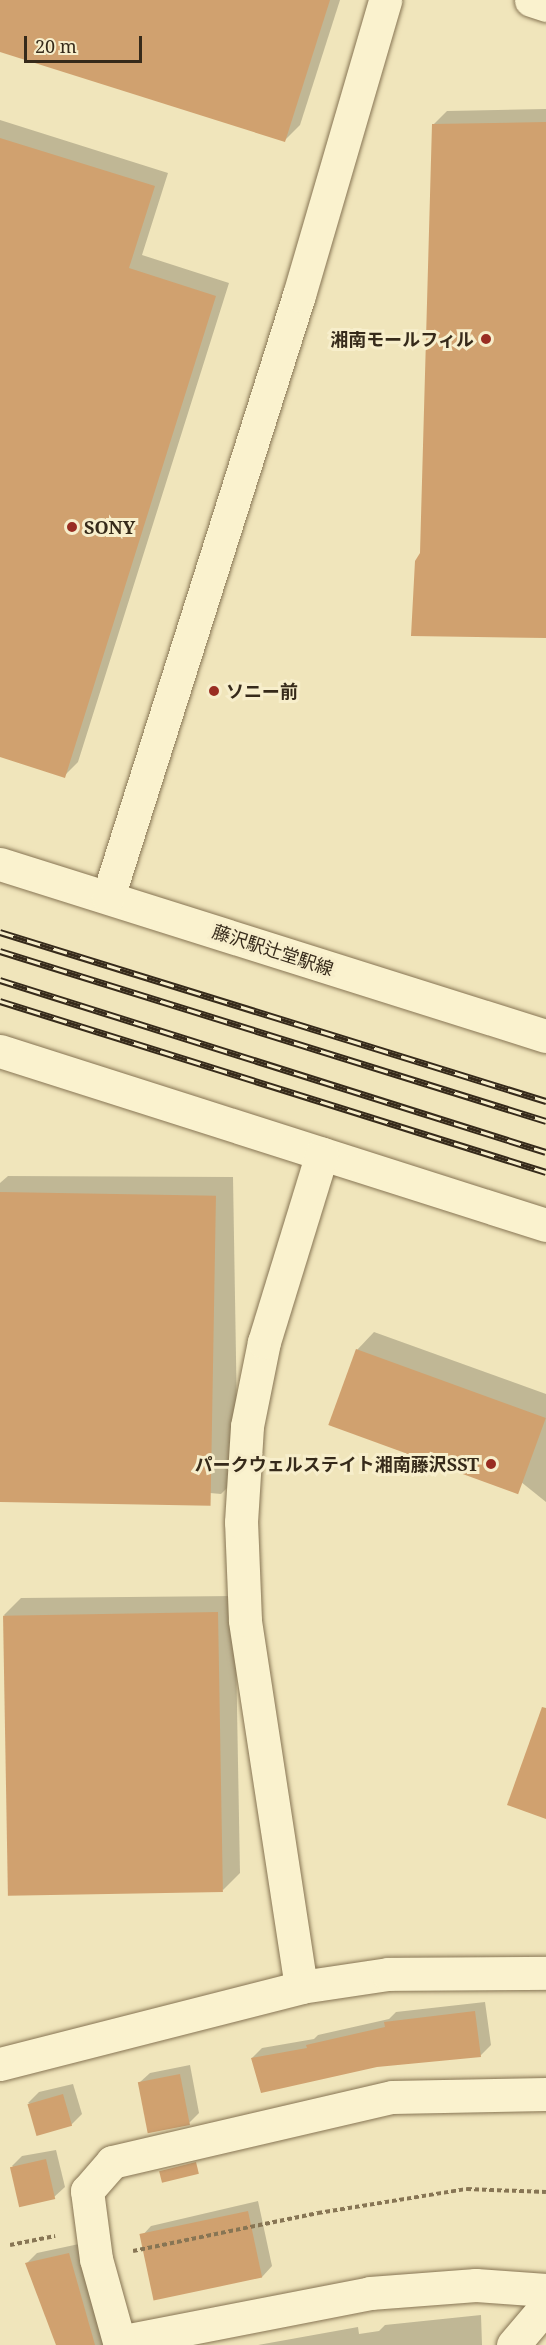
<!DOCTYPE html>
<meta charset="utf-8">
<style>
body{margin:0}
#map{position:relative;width:546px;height:2345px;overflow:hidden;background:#f0e5bb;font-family:"Noto Serif","Noto Sans JP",serif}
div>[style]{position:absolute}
.shadow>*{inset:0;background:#0003}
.building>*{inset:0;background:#d0a16f;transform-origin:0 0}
.path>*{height:4px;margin-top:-2px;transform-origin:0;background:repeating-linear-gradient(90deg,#877554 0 4.5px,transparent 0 7.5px)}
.roads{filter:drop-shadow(0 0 2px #877554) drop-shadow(0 0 2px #877554)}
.street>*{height:33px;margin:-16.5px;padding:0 16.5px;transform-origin:16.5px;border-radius:16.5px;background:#faf2ce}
.secondary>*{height:33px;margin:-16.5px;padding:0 16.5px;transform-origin:16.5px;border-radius:16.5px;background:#faf2ce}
.rail>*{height:7px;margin-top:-3.5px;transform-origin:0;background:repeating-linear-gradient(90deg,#f7eecb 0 14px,#362a1a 0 28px);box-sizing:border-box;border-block:2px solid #362a1a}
.dots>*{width:16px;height:16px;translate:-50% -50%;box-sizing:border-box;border:3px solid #f7eecb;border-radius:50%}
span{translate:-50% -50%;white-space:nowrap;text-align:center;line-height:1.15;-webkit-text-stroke:6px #f7eecb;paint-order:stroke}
.poi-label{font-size:18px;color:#362a1a;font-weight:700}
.right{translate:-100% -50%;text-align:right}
.left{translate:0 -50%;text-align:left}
.street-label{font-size:18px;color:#362a1a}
.scale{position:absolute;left:24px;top:36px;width:118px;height:27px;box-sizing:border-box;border:3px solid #362a1a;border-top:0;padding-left:8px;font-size:18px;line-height:21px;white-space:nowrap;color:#362a1a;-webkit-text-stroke:4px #f7eecb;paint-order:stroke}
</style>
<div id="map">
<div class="shadow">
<i style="clip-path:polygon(0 0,340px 0,300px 125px,285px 140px,0 50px)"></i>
<i style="clip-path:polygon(546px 109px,546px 636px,422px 554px,433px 125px,447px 111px)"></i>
<i style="clip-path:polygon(0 120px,168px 173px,142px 255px,229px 283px,78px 762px,64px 776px,0 756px)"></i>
<i style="clip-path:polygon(8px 1176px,233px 1177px,238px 1477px,221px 1494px,0 1474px,0 1183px)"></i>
<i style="clip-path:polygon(374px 1332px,546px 1394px,546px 1502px,357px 1350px)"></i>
<i style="clip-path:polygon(235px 1596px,240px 1873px,223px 1890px,4px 1615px,21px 1598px)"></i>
<i style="clip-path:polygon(485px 2002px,491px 2045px,480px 2056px,252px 2058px,262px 2048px,314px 2039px,318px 2035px,389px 2019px,396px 2012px)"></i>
<i style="clip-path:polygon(190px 2065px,199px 2113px,189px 2123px,139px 2083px,150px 2073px)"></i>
<i style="clip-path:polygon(73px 2084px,82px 2114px,71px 2125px,28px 2103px,39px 2092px)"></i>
<i style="clip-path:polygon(56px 2150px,65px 2187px,54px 2197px,12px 2166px,22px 2156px)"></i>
<i style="clip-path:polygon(258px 2201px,272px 2266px,262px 2277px,141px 2237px,151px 2226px)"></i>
<i style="clip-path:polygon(79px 2244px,105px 2345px,57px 2345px,26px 2264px,37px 2253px)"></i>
<i style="clip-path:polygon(481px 2315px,482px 2345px,258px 2345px,358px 2327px,359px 2334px,379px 2331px,385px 2325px)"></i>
</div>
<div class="building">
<i style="clip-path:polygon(0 0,330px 0,285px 142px,0 52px)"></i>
<i style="clip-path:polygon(546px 122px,546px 638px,411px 636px,415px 561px,420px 553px,432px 124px)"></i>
<i style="clip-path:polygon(0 138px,155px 186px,129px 268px,216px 296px,65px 778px,0 757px)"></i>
<i style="left:0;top:1192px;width:216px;height:310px;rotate:1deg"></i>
<i style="left:356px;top:1349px;width:202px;height:81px;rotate:20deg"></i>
<i style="left:218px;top:1612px;width:280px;height:215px;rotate:89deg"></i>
<i style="clip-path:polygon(542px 1707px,546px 1708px,546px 1819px,507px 1805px)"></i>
<i style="clip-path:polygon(475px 2011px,481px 2057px,377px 2067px,261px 2093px,251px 2058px,307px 2048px,306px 2045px,385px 2027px,384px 2022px)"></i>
<i style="left:180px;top:2074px;width:52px;height:43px;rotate:79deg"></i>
<i style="left:63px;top:2094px;width:33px;height:37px;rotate:74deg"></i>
<i style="left:46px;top:2159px;width:41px;height:37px;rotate:77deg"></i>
<i style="left:196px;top:2162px;width:12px;height:38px;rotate:76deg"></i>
<i style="left:248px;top:2211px;width:68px;height:111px;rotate:78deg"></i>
<i style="clip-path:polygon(69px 2253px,95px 2345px,56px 2345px,25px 2263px)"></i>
</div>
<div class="path">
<i style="left:10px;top:2245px;width:46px;rotate:-11.3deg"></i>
<i style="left:133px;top:2251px;width:189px;rotate:-11.6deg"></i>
<i style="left:318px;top:2213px;width:151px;rotate:-9.2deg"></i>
<i style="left:467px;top:2189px;width:79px;rotate:2.2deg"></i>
</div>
<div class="roads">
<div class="street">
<i style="left:531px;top:0;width:16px;rotate:18deg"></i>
<i style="left:0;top:1051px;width:573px;rotate:17.68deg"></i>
<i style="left:301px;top:1987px;width:371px;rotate:-98.7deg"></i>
<i style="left:245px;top:1620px;width:98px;rotate:-92.3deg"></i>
<i style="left:241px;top:1522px;width:96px;rotate:-86.4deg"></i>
<i style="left:247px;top:1426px;width:86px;rotate:-78.6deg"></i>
<i style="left:264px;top:1342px;width:197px;rotate:-72.9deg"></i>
<i style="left:0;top:2064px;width:311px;rotate:-14.3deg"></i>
<i style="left:301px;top:1987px;width:88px;rotate:-8.5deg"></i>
<i style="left:388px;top:1974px;width:158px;rotate:-0.4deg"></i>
<i style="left:119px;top:2342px;width:256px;rotate:-11deg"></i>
<i style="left:370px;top:2293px;width:106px;rotate:-4.3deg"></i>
<i style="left:476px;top:2285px;width:70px;rotate:4.1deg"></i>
<i style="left:120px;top:2345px;width:89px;rotate:-105.6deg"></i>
<i style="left:96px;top:2259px;width:69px;rotate:-97.5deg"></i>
<i style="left:87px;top:2191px;width:38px;rotate:-49deg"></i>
<i style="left:112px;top:2162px;width:287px;rotate:-13.1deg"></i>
<i style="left:392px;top:2097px;width:154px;rotate:-1.1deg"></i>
<i style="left:513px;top:2345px;width:51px;rotate:-49.8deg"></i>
</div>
<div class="secondary">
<i style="left:0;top:864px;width:572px;rotate:17.49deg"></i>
<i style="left:108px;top:897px;width:632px;rotate:-72.4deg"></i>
<i style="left:299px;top:295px;width:307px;rotate:-73.7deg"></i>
</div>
</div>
<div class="rail">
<i style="left:0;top:932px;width:572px;rotate:17.2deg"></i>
<i style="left:0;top:951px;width:572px;rotate:17.29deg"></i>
<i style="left:0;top:980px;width:572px;rotate:17.49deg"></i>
<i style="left:0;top:1001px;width:572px;rotate:17.39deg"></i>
</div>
<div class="dots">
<i style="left:486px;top:339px;background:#992d22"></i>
<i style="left:72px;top:527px;background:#992d22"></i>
<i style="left:214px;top:691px;background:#992d22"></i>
<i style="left:491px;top:1464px;background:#992d22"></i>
</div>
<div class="poi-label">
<span class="right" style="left:474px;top:339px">湘南モールフィル</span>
<span class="left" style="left:84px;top:527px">SONY</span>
<span class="left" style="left:226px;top:691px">ソニー前</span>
<span class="right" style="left:479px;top:1464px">パークウェルステイト湘南藤沢SST</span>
</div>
<div class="street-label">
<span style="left:273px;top:950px;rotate:18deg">藤沢駅辻堂駅線</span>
</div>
<div class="scale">20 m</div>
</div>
